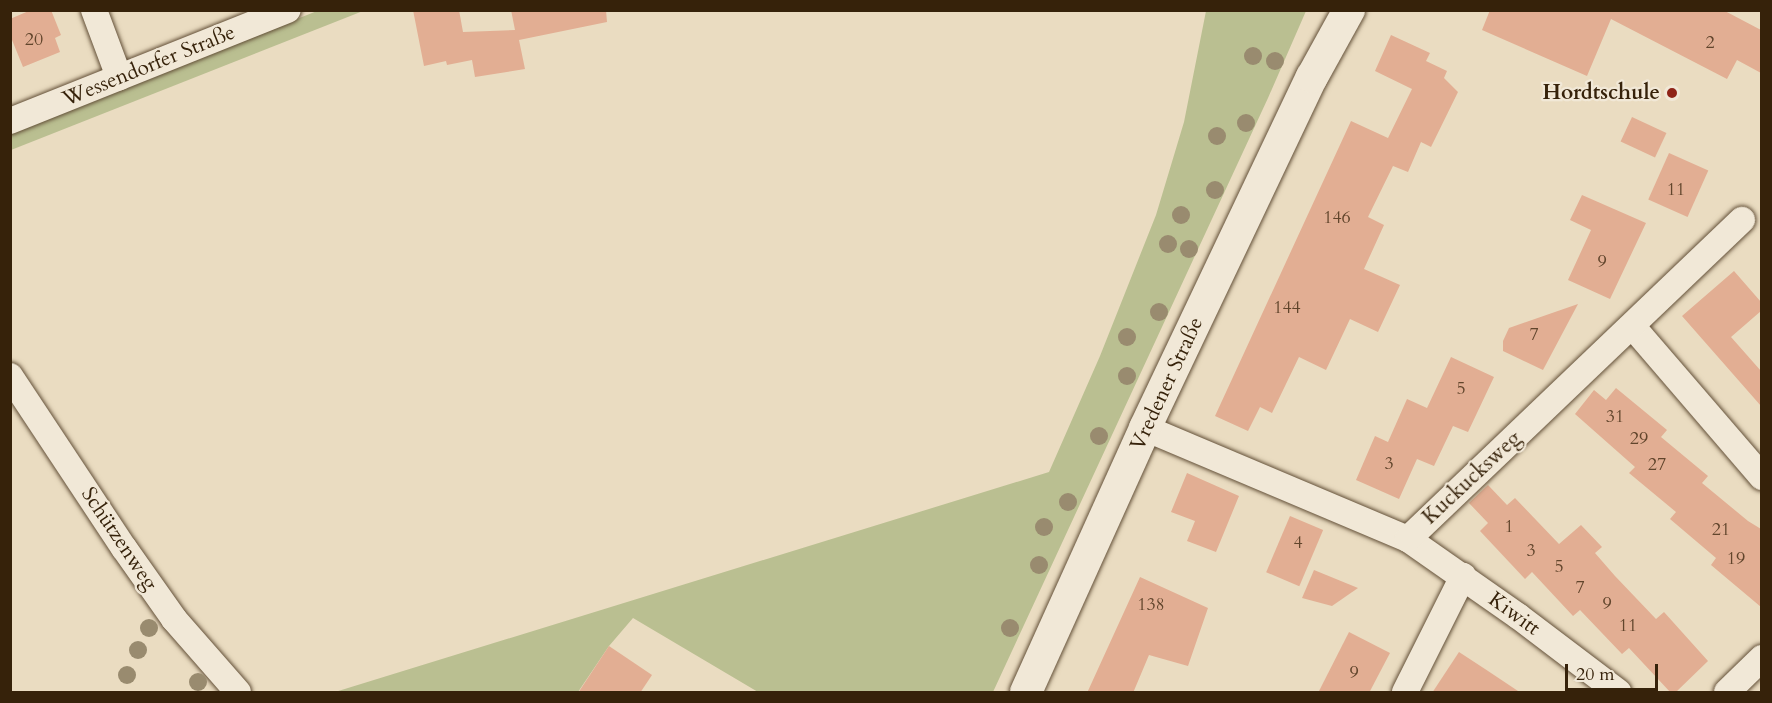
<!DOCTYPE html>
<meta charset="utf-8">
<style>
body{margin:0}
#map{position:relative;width:1772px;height:703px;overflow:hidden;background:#eadcc1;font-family:Cardo,serif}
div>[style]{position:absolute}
.green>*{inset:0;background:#babf91}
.building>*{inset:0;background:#e2ae93;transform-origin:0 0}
.roads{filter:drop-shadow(0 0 2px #635038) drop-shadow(0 0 2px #635038)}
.minor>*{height:26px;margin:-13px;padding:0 13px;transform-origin:13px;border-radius:13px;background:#f1e8d7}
.tertiary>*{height:32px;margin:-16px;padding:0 16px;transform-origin:16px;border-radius:16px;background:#f1e8d7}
.trees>*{width:18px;height:18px;margin:-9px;border-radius:50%;background:#998b6f}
.dots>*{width:16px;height:16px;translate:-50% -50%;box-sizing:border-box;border:3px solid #f1e8d7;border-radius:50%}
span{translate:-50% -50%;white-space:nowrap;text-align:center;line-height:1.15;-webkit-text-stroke:4.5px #f1e8d7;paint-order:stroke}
.number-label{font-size:18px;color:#61452c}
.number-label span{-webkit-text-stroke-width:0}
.street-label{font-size:21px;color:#36220a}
.poi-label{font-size:21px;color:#36220a;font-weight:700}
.right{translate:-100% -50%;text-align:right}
.frame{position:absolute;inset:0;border:12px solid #36220a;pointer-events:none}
.scale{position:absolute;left:1565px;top:664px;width:93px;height:27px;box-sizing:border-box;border:3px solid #36220a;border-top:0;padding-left:8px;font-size:18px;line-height:21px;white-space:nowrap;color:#36220a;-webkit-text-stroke:4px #f1e8d7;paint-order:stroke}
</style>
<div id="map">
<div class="green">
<i style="clip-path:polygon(317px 11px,363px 11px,11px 150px,10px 134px)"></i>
<i style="clip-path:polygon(1206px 11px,1306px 11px,1268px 98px,993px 692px,758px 692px,633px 618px,609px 646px,578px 692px,335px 692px,1049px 472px,1100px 356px,1156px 215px,1184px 122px)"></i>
</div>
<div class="building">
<i style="clip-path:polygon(31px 10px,51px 10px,61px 35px,55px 38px,60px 52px,23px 67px,10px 35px,10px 19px)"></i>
<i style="clip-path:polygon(413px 10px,459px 10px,463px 32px,515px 30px,511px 10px,606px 10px,607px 22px,519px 40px,525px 69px,475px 77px,472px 60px,447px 65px,446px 61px,424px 66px)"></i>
<i style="clip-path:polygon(1490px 10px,1723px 10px,1761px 30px,1761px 73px,1737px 60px,1727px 79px,1611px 19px,1587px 76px,1482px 30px)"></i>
<i style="clip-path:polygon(1391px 35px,1430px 53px,1426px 61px,1447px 71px,1444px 78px,1458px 92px,1431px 147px,1421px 142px,1408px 172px,1393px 166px,1368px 217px,1384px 225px,1364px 269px,1400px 285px,1378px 332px,1350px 319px,1326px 370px,1299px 357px,1272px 413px,1260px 407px,1248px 431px,1215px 416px,1351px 121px,1388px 138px,1412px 89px,1375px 71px)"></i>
<i style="left:1632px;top:117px;width:38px;height:27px;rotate:25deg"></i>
<i style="left:1669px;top:153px;width:43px;height:51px;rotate:24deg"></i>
<i style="clip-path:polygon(1582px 195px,1646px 223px,1610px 299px,1568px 280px,1591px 230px,1570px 220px)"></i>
<i style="clip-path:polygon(1734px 271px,1761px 302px,1761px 311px,1731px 337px,1761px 371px,1761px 406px,1682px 316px)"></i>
<i style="clip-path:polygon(1578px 304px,1543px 370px,1503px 351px,1503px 341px,1509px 328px)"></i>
<i style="clip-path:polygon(1451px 357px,1494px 377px,1468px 432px,1453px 426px,1434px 466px,1417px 459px,1399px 499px,1356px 480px,1375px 436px,1388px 442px,1407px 399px,1427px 408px)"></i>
<i style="clip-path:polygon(1616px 388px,1667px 430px,1661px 437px,1708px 476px,1702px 483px,1748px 521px,1761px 529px,1761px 607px,1711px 565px,1716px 558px,1670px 519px,1676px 512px,1629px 473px,1635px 467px,1575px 414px,1594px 390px,1606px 400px)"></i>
<i style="clip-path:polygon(1187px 473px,1239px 496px,1216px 552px,1187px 541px,1195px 521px,1171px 512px)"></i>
<i style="clip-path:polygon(1488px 485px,1507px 505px,1515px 498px,1559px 544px,1581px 525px,1602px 547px,1595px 553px,1615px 576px,1656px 619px,1664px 612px,1708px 661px,1675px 693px,1671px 693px,1629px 648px,1622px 654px,1580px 610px,1573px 616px,1532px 572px,1525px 579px,1480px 531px,1488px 523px,1469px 503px)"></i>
<i style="left:1290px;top:516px;width:36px;height:61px;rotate:23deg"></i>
<i style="clip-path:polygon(1314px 570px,1358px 588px,1332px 606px,1302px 598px)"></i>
<i style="clip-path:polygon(1140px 577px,1208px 608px,1188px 666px,1149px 655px,1133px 693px,1087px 693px)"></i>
<i style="clip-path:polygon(1349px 632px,1390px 653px,1369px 693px,1318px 693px)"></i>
<i style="clip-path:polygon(609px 646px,652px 675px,640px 693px,578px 693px)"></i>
<i style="clip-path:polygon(1459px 652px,1485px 669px,1521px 693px,1432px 693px)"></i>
</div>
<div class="roads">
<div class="minor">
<i style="left:94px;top:10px;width:72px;rotate:69.5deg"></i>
<i style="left:10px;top:121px;width:299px;rotate:-21.8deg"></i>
<i style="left:1633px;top:327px;width:198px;rotate:49.3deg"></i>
<i style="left:10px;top:376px;width:206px;rotate:56.5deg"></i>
<i style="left:124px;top:548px;width:87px;rotate:54.8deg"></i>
<i style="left:174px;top:619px;width:97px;rotate:48.8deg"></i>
<i style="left:1145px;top:428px;width:285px;rotate:22.9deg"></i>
<i style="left:1408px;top:539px;width:134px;rotate:35deg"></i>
<i style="left:1518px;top:616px;width:126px;rotate:37.2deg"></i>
<i style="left:1408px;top:539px;width:462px;rotate:-43.7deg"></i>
<i style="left:1405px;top:692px;width:130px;rotate:-63.4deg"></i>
<i style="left:1727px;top:692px;width:49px;rotate:-44.2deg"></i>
</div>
<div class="tertiary">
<i style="left:1026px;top:692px;width:290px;rotate:-65.7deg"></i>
<i style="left:1145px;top:428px;width:389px;rotate:-64.6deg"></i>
<i style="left:1312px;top:77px;width:77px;rotate:-61.1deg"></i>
</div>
</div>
<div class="trees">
<i style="left:1253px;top:56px"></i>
<i style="left:1275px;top:61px"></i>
<i style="left:1246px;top:123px"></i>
<i style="left:1217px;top:136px"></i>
<i style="left:1215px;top:190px"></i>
<i style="left:1181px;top:215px"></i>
<i style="left:1168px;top:244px"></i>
<i style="left:1189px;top:249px"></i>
<i style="left:1159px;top:312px"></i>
<i style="left:1127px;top:337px"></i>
<i style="left:1127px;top:376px"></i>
<i style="left:1099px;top:436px"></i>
<i style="left:1068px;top:502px"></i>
<i style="left:1044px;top:527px"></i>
<i style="left:1039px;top:565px"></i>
<i style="left:149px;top:628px"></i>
<i style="left:1010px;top:628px"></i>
<i style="left:138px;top:650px"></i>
<i style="left:127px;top:675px"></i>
<i style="left:198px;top:682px"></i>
</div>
<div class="dots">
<i style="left:1672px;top:93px;background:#8f2418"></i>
</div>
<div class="number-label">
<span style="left:34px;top:40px">20</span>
<span style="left:1710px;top:43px">2</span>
<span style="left:1676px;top:190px">11</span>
<span style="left:1337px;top:218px">146</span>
<span style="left:1602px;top:262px">9</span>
<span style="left:1287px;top:308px">144</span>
<span style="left:1534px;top:335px">7</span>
<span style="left:1461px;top:389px">5</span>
<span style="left:1615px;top:417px">31</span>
<span style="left:1639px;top:439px">29</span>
<span style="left:1389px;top:464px">3</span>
<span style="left:1657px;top:465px">27</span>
<span style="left:1509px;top:527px">1</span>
<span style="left:1721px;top:530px">21</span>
<span style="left:1298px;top:543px">4</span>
<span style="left:1531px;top:551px">3</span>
<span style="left:1736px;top:559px">19</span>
<span style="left:1559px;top:567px">5</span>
<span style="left:1580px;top:588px">7</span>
<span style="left:1607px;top:604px">9</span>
<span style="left:1151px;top:605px">138</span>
<span style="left:1628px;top:626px">11</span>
<span style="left:1354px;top:673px">9</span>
</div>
<div class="street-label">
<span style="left:149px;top:66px;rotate:-22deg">Wessendorfer Straße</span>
<span style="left:1167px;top:384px;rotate:-65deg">Vredener Straße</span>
<span style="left:1472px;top:478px;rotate:-43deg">Kuckucksweg</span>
<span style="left:119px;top:539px;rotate:56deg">Schützenweg</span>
<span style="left:1514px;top:614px;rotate:36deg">Kiwitt</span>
</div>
<div class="poi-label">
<span class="right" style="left:1660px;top:93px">Hordtschule</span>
</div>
<div class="frame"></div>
<div class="scale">20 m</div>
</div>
